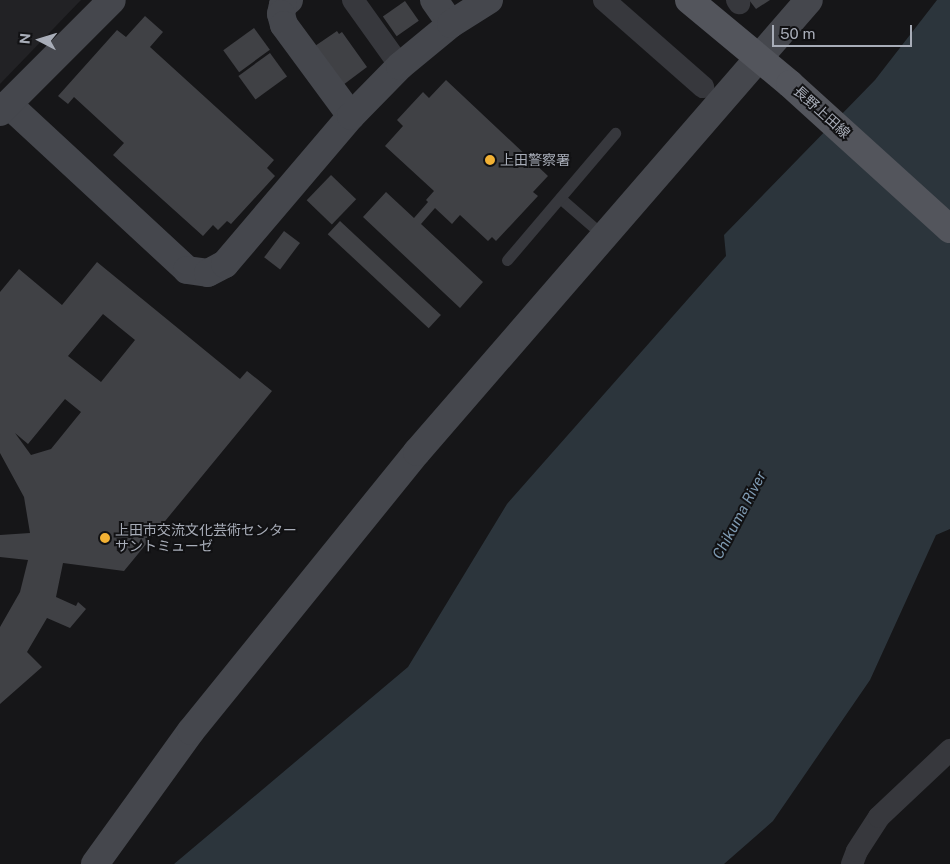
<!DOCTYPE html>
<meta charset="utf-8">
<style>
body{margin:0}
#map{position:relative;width:950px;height:864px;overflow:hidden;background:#161618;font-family:"Public Sans","Noto Sans JP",sans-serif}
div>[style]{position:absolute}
.built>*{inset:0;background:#222225}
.water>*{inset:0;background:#2c353c}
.building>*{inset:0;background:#404145;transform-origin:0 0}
.lane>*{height:11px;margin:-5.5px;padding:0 5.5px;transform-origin:5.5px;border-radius:5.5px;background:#37383d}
.street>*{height:22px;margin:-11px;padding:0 11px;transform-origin:11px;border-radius:11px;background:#37383d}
.secondary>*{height:28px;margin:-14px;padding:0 14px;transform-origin:14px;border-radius:14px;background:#45474d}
.primary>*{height:28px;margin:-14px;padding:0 14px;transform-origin:14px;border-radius:14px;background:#53555c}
.dots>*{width:14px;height:14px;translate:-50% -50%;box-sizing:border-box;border:2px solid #111113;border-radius:50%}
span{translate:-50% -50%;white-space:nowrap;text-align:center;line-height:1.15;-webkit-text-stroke:4px #111113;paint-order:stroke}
.street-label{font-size:14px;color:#a8adb8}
.poi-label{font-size:14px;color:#a8adb8}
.left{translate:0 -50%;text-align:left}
.water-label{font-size:15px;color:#7f9bb3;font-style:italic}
.north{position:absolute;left:15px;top:15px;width:50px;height:50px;-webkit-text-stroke:4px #111113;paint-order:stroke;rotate:275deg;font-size:14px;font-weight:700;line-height:20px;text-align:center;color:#a8adb8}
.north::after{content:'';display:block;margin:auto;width:18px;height:22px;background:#a8adb8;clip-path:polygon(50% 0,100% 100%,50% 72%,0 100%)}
.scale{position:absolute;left:772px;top:25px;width:140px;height:22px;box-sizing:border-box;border:2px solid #a8adb8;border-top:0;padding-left:6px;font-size:15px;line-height:18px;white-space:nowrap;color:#a8adb8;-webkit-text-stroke:4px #111113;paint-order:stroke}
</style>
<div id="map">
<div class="built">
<i style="clip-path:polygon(0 0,81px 0,0 84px)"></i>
</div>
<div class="water">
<i style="clip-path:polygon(937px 0,950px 0,950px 529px,936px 535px,870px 680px,773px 821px,724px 864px,174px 864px,408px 667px,507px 504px,726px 256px,724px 235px,875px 80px)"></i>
</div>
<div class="building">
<i style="clip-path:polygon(749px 0,770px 0,756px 9px)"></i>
<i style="left:405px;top:1px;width:24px;height:27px;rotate:55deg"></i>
<i style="clip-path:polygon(145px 16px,163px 32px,150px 47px,274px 160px,267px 168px,275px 176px,231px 224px,227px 221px,218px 230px,213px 225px,203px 236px,113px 155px,124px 143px,74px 97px,68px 104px,58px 96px,117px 30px,126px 37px)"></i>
<i style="left:254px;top:28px;width:27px;height:38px;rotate:54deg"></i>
<i style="clip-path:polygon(337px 31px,339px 34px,342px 32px,367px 67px,343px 85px,315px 46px)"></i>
<i style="left:270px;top:53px;width:29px;height:39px;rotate:54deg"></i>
<i style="clip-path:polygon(446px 80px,548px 176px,533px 192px,538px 196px,496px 241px,492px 237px,488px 241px,460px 215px,452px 224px,435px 208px,421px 224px,483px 282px,460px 308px,363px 217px,386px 192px,414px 218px,428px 202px,426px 200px,434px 191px,385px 146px,403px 126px,397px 120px,423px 92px,429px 98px)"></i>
<i style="left:331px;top:175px;width:35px;height:35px;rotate:44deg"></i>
<i style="left:340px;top:221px;width:138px;height:18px;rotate:43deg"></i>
<i style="left:284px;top:231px;width:20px;height:33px;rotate:37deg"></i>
<i style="clip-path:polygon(evenodd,97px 262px,240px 379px,247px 371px,272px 391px,124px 571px,63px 563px,56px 597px,76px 606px,78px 602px,86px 609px,70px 628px,47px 618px,27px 652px,42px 667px,0 704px,0 627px,20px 592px,28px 560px,0 557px,0 535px,30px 533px,24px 497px,0 453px,0 292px,19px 269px,62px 305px,97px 262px,103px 314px,135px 340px,101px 382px,68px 356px,103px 314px,97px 262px,65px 399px,81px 412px,51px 449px,31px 455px,15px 433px,28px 444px,65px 399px)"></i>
</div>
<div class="lane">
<i style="left:560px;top:198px;width:60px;rotate:40.9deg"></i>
<i style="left:507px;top:260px;width:167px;rotate:-49.6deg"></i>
</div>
<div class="street">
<i style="left:353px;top:0;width:81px;rotate:54.5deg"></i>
<i style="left:604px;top:0;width:132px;rotate:41.3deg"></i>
<i style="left:737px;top:0;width:4px;rotate:56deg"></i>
<i style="left:852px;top:864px;width:14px;rotate:-69deg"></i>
<i style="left:857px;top:851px;width:40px;rotate:-57.1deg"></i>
<i style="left:879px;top:817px;width:98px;rotate:-43.3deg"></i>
</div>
<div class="secondary">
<i style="left:289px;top:0;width:8px;rotate:140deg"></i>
<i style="left:283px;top:5px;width:9px;rotate:103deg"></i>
<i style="left:281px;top:14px;width:11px;rotate:75deg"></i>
<i style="left:284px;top:25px;width:113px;rotate:53.6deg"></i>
<i style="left:434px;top:0;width:29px;rotate:55deg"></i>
<i style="left:8px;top:104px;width:244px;rotate:42.8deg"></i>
<i style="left:187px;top:270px;width:21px;rotate:8deg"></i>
<i style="left:208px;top:273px;width:19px;rotate:-28deg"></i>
<i style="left:225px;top:264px;width:194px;rotate:-49.6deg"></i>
<i style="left:351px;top:116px;width:70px;rotate:-45.6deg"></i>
<i style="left:400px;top:66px;width:66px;rotate:-39.5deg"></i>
<i style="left:451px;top:24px;width:45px;rotate:-32.3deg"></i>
<i style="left:0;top:112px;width:158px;rotate:-45deg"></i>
<i style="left:95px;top:864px;width:164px;rotate:-54.2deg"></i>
<i style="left:191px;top:731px;width:359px;rotate:-51deg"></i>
<i style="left:417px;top:452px;width:598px;rotate:-49.07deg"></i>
</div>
<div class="primary">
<i style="left:689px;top:0;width:131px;rotate:39.7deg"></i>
<i style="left:790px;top:84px;width:216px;rotate:42.2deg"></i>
</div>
<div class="dots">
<i style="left:490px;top:160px;background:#f2b134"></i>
<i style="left:105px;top:538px;background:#f2b134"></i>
</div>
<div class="street-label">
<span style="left:822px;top:112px;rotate:42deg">長野上田線</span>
</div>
<div class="poi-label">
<span class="left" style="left:500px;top:160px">上田警察署</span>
<span class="left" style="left:115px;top:538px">上田市交流文化芸術センター<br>サントミューゼ</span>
</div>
<div class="water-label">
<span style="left:739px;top:515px;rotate:-62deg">Chikuma River</span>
</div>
<div class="north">N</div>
<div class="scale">50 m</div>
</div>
